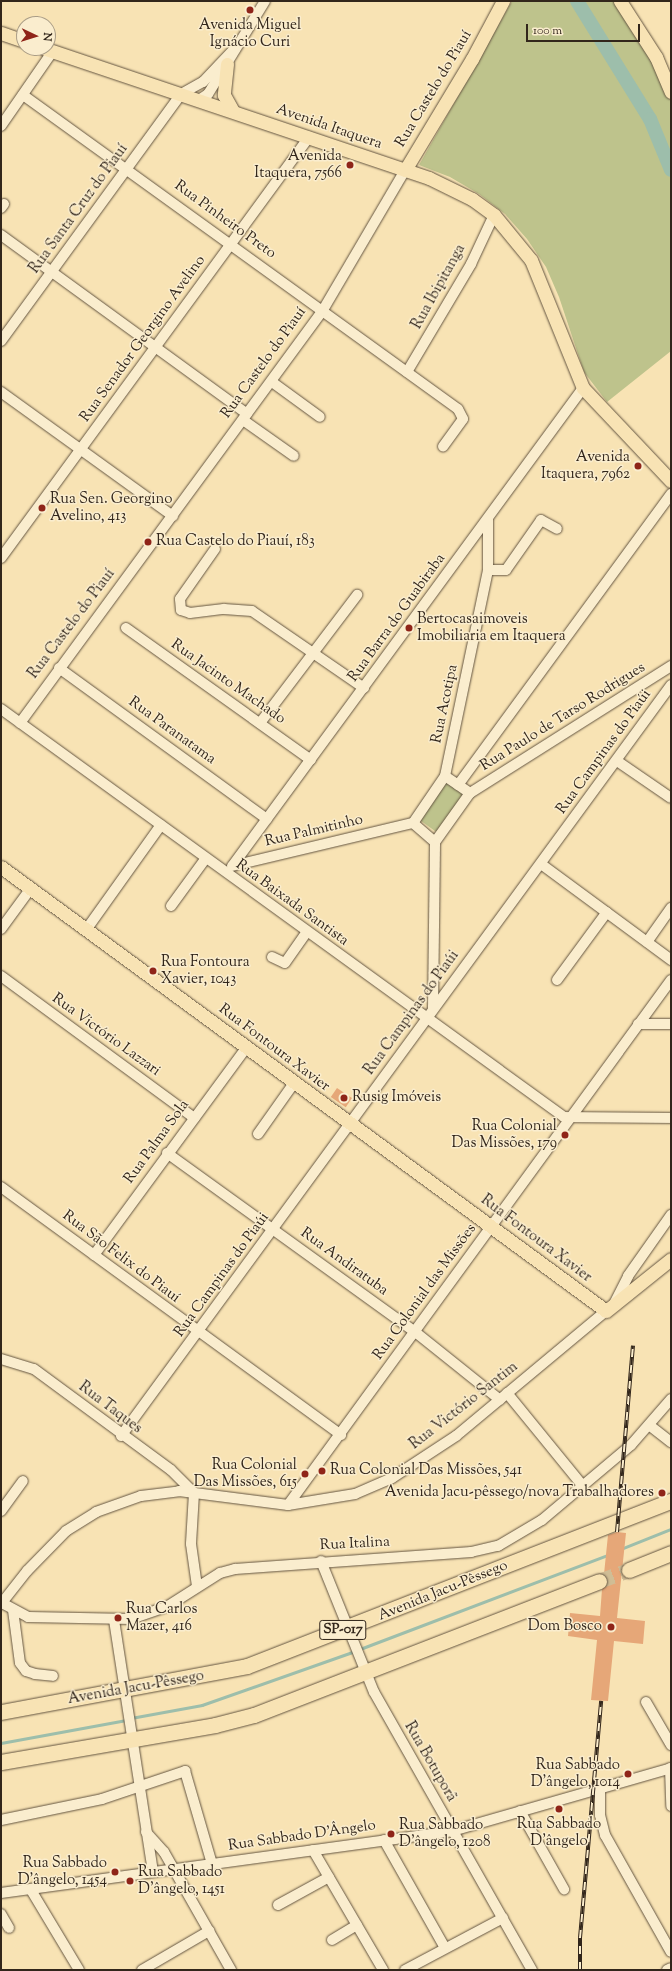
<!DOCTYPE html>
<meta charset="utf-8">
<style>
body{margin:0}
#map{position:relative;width:672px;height:1971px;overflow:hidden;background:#f8e3b4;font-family:"Sorts Mill Goudy",serif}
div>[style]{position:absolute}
.green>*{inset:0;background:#bec38c;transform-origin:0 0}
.stream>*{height:2.5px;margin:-1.25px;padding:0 1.25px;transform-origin:1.25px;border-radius:1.25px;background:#9dbeab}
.river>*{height:14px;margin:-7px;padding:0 7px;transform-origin:7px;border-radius:7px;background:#9dbeab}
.building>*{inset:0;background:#e6a778;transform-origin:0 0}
.highway-tunnel>*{height:15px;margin-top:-7.5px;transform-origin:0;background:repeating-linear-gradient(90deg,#d0bd95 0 15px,transparent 0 23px)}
.roads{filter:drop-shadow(0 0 1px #645541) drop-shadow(0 0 1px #645541)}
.minor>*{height:10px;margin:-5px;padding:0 5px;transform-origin:5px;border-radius:5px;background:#faedce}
.major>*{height:13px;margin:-6.5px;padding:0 6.5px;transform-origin:6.5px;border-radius:6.5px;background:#f8e3b4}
.highway>*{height:15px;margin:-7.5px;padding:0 7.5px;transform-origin:7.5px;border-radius:7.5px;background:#f8e3b4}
.rail>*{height:4px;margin-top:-2px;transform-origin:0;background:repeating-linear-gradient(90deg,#faedce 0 8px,#32261b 0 16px);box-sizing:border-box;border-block:1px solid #32261b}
.dots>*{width:11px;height:11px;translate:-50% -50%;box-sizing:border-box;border:2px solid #faedce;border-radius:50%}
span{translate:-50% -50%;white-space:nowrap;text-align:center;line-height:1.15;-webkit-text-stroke:3px #faedce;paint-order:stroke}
.shield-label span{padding:1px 3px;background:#faedce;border:1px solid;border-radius:3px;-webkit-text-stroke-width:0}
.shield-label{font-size:14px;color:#32261b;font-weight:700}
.poi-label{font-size:15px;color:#32261b}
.right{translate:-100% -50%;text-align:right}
.left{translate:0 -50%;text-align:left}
.street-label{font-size:15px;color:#32261b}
.frame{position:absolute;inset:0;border:2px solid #32261b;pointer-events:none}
.north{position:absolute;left:16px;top:16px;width:40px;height:40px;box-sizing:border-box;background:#faedce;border:1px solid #aa9d86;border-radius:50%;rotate:94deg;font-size:11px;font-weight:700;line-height:16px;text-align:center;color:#32261b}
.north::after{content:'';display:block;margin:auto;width:14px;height:18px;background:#8f2418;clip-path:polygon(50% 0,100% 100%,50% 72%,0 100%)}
.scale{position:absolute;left:526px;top:24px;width:114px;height:18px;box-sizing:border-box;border:2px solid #32261b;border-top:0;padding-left:5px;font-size:12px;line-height:14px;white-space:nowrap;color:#32261b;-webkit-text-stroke:3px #faedce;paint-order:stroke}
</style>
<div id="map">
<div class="green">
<i style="clip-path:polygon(512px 1px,621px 1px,671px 89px,671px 351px,607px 402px,584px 372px,559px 297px,546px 267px,527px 239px,505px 214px,479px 194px,450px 177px,419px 165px)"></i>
<i style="left:446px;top:781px;width:26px;height:47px;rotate:36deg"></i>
</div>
<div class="stream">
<i style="left:621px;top:1549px;width:54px;rotate:-21.8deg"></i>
<i style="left:360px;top:1649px;width:264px;rotate:-20.8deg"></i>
<i style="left:131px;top:1718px;width:72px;rotate:-10.4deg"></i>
<i style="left:202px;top:1705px;width:162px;rotate:-19.4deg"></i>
<i style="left:1px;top:1743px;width:127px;rotate:-10.4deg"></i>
</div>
<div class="river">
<i style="left:577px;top:1px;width:139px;rotate:58.3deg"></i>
<i style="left:650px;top:119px;width:55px;rotate:67.6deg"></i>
</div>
<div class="building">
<i style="left:337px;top:1088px;width:18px;height:11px;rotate:34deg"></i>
<i style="clip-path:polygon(617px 1532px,626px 1533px,617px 1618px,645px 1621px,643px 1644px,614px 1641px,608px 1701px,591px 1700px,597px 1640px,568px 1636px,570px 1613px,600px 1616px,602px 1589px,608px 1582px,604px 1574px,608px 1535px)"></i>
</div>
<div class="highway-tunnel">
<i style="left:599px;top:1581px;width:32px;rotate:-20deg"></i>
</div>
<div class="roads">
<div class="minor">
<i style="left:23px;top:95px;width:536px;rotate:35.82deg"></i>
<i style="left:458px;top:409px;width:11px;rotate:63deg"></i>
<i style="left:463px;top:419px;width:34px;rotate:126deg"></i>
<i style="left:199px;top:100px;width:11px;rotate:-34deg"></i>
<i style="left:208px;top:94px;width:109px;rotate:-58.5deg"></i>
<i style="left:1px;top:126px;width:91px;rotate:-55.3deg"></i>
<i style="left:1px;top:208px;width:5px;rotate:-53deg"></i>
<i style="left:1px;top:235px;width:304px;rotate:36deg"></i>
<i style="left:1px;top:341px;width:306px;rotate:-53.9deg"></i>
<i style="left:181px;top:94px;width:25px;rotate:-29deg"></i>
<i style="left:203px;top:82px;width:48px;rotate:-46.7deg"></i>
<i style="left:407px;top:372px;width:126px;rotate:-59.3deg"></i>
<i style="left:471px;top:264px;width:54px;rotate:-64.9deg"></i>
<i style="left:272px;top:382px;width:59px;rotate:36.1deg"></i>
<i style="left:1px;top:392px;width:212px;rotate:35.8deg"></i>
<i style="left:243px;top:420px;width:62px;rotate:35.2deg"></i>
<i style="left:215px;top:549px;width:61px;rotate:125deg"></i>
<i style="left:180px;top:599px;width:11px;rotate:85deg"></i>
<i style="left:181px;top:610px;width:9px;rotate:18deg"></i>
<i style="left:190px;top:613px;width:34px;rotate:-7deg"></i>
<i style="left:224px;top:609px;width:28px;rotate:4deg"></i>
<i style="left:252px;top:611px;width:136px;rotate:34.5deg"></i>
<i style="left:1px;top:558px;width:522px;rotate:-53.81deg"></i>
<i style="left:488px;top:570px;width:18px"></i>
<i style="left:506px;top:570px;width:61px;rotate:-55deg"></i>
<i style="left:541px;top:520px;width:18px;rotate:29deg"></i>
<i style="left:126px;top:628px;width:227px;rotate:35.5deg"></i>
<i style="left:59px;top:668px;width:257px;rotate:36deg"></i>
<i style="left:1px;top:709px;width:695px;rotate:35.93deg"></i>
<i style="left:564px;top:1117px;width:107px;rotate:0.5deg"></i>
<i style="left:20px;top:723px;width:512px;rotate:-53.73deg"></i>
<i style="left:323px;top:310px;width:162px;rotate:-59.6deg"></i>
<i style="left:260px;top:723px;width:161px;rotate:-52.8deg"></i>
<i style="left:617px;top:761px;width:65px;rotate:34.4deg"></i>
<i style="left:445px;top:776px;width:210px;rotate:-78.2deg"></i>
<i style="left:488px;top:570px;width:51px;rotate:-90deg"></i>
<i style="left:458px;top:785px;width:361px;rotate:-53.8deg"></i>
<i style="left:470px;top:793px;width:30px;rotate:-146deg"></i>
<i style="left:445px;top:776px;width:57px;rotate:124.2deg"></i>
<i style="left:413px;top:823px;width:29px;rotate:41deg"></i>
<i style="left:435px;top:842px;width:60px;rotate:-54.5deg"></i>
<i style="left:470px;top:793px;width:238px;rotate:-32.3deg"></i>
<i style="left:541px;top:864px;width:162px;rotate:36.4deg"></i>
<i style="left:233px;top:865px;width:592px;rotate:-53.73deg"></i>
<i style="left:232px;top:866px;width:186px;rotate:-13.4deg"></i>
<i style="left:171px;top:906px;width:59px;rotate:-53.9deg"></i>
<i style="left:1px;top:929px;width:51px;rotate:-53.8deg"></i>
<i style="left:86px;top:930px;width:129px;rotate:-54.5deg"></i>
<i style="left:647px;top:942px;width:42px;rotate:-54.8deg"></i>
<i style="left:272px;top:957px;width:14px;rotate:25deg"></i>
<i style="left:285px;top:963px;width:38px;rotate:-55deg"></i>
<i style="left:1px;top:976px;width:240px;rotate:36.3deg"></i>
<i style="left:557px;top:980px;width:84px;rotate:-53.7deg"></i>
<i style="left:433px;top:1008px;width:166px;rotate:-89.3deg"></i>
<i style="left:638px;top:1024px;width:33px"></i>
<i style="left:258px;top:1134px;width:62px;rotate:-54.8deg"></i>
<i style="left:167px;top:1153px;width:304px;rotate:35.8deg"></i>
<i style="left:414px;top:1331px;width:110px;rotate:38.7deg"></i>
<i style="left:1px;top:1187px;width:421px;rotate:36.1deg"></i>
<i style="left:94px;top:1255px;width:257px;rotate:-53.7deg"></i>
<i style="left:614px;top:1304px;width:31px;rotate:-63deg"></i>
<i style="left:628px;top:1276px;width:75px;rotate:-54.8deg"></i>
<i style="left:1px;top:1359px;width:34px;rotate:17deg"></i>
<i style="left:34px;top:1369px;width:170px;rotate:36.4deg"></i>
<i style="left:171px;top:1470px;width:33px;rotate:45deg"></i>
<i style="left:507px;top:1393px;width:119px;rotate:50.8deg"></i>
<i style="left:649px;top:1425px;width:28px;rotate:38deg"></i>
<i style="left:121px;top:1436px;width:931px;rotate:-53.78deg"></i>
<i style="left:194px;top:1493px;width:51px;rotate:93.4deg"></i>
<i style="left:191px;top:1544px;width:42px;rotate:81.9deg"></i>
<i style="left:288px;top:1505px;width:650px;rotate:-53.89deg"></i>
<i style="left:1px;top:1511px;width:37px;rotate:-54deg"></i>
<i style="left:321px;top:1561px;width:141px;rotate:68deg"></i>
<i style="left:374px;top:1692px;width:320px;rotate:60.4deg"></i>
<i style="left:2px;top:1603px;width:30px;rotate:28deg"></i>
<i style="left:28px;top:1617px;width:103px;rotate:1.1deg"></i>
<i style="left:131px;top:1619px;width:39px;rotate:-19deg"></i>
<i style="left:168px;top:1606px;width:62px;rotate:-32.4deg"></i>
<i style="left:220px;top:1573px;width:16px;rotate:-15deg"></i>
<i style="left:235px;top:1569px;width:237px;rotate:-4.1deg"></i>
<i style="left:471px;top:1552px;width:28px;rotate:-13deg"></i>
<i style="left:498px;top:1546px;width:51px;rotate:-30.6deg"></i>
<i style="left:542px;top:1520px;width:116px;rotate:-40.1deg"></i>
<i style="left:631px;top:1445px;width:61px;rotate:-49deg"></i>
<i style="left:1px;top:1604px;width:42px;rotate:-51.8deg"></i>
<i style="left:27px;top:1571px;width:56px;rotate:-45.7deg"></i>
<i style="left:66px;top:1531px;width:36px;rotate:-32deg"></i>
<i style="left:96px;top:1512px;width:48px;rotate:-19.6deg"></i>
<i style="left:141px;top:1496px;width:38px;rotate:-7deg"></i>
<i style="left:179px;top:1491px;width:110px;rotate:7.3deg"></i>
<i style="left:288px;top:1505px;width:68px;rotate:-9.3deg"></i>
<i style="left:355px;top:1494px;width:40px;rotate:-23.4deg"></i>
<i style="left:392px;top:1478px;width:77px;rotate:-33.3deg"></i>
<i style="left:456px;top:1436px;width:195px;rotate:-39.8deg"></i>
<i style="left:13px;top:1610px;width:53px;rotate:82.5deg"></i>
<i style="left:20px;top:1663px;width:10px;rotate:53deg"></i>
<i style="left:26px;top:1671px;width:9px;rotate:18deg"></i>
<i style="left:35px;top:1674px;width:18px;rotate:6deg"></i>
<i style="left:114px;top:1620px;width:255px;rotate:81.2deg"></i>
<i style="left:646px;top:1702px;width:50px;rotate:59.8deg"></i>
<i style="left:670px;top:1768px;width:38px;rotate:88deg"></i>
<i style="left:600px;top:1788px;width:27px;rotate:90deg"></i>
<i style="left:600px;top:1815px;width:21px;rotate:76deg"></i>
<i style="left:605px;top:1835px;width:134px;rotate:60.6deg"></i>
<i style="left:520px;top:1811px;width:90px;rotate:60.6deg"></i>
<i style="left:1px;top:1820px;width:103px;rotate:-11.7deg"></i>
<i style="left:102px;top:1799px;width:88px;rotate:-18.6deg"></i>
<i style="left:185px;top:1771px;width:97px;rotate:73.8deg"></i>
<i style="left:146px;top:1832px;width:27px;rotate:48deg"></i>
<i style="left:164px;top:1852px;width:136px;rotate:60.4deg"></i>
<i style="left:384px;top:1840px;width:124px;rotate:60.5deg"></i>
<i style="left:313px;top:1850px;width:139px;rotate:59.7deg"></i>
<i style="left:31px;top:1890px;width:93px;rotate:59deg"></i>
<i style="left:1px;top:1893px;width:455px;rotate:-7.8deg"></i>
<i style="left:452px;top:1831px;width:228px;rotate:-16deg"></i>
<i style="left:278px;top:1905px;width:58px;rotate:-28.8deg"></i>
<i style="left:1px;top:1914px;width:16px;rotate:60deg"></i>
<i style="left:332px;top:1940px;width:29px;rotate:-31deg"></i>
<i style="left:142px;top:1970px;width:78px;rotate:-30.2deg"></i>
<i style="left:405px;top:1970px;width:111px;rotate:-28deg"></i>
<i style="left:667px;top:1970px;width:4px;rotate:-27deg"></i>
</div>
<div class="major">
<i style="left:620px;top:1px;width:67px;rotate:57.3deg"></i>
<i style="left:656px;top:57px;width:38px;rotate:67deg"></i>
<i style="left:1px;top:33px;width:24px;rotate:19deg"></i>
<i style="left:43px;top:48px;width:407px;rotate:18.6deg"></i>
<i style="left:429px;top:178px;width:48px;rotate:26deg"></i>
<i style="left:472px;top:199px;width:27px;rotate:36deg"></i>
<i style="left:494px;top:215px;width:58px;rotate:50.6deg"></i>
<i style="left:531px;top:260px;width:138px;rotate:67.9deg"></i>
<i style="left:583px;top:388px;width:128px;rotate:46.6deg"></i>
<i style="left:227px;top:64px;width:31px;rotate:96deg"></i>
<i style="left:224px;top:95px;width:18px;rotate:61deg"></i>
<i style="left:405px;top:170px;width:130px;rotate:-58.9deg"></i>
<i style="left:472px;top:59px;width:66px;rotate:-61.9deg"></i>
<i style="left:1px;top:867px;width:750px;rotate:36.27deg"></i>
<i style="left:606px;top:1311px;width:83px;rotate:-38.7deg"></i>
</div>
<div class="highway">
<i style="left:629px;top:1570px;width:45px;rotate:-22deg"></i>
<i style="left:1px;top:1712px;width:250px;rotate:-10.6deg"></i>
<i style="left:247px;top:1666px;width:455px;rotate:-21.3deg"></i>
<i style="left:1px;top:1762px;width:217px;rotate:-9.8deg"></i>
<i style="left:215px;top:1725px;width:40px;rotate:-14.4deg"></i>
<i style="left:254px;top:1715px;width:370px;rotate:-21.2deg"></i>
</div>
</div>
<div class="rail">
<i style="left:617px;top:1532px;width:187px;rotate:-85.1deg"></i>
<i style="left:580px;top:1970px;width:32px;rotate:-90deg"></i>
<i style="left:580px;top:1938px;width:238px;rotate:-84.9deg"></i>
</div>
<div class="dots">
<i style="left:250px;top:10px;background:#8f2418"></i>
<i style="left:350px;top:165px;background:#8f2418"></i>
<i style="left:638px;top:466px;background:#8f2418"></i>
<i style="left:42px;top:508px;background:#8f2418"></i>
<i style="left:148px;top:542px;background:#8f2418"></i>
<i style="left:409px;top:628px;background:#8f2418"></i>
<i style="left:153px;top:971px;background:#8f2418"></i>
<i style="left:344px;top:1098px;background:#8f2418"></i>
<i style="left:565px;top:1135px;background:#8f2418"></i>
<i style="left:322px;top:1471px;background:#8f2418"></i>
<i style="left:305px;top:1474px;background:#8f2418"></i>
<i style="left:662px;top:1493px;background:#8f2418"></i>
<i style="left:118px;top:1618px;background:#8f2418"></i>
<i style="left:611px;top:1627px;background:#8f2418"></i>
<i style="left:628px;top:1774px;background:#8f2418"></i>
<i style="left:559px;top:1809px;background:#8f2418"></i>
<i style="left:391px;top:1834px;background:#8f2418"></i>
<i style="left:115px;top:1872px;background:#8f2418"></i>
<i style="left:130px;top:1881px;background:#8f2418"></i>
</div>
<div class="shield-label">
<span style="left:343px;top:1630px">SP-017</span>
</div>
<div class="poi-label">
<span style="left:250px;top:34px">Avenida Miguel<br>Ignácio Curi</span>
<span class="right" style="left:342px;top:165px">Avenida<br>Itaquera, 7566</span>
<span class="right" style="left:630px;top:466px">Avenida<br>Itaquera, 7962</span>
<span class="left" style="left:50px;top:508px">Rua Sen. Georgino<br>Avelino, 413</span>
<span class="left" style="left:156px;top:542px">Rua Castelo do Piauí, 183</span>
<span class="left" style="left:417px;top:628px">Bertocasaimoveis<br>Imobiliaria em Itaquera</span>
<span class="left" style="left:161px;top:971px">Rua Fontoura<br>Xavier, 1043</span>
<span class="left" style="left:352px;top:1098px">Rusig Imóveis</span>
<span class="right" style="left:557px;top:1135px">Rua Colonial<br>Das Missões, 179</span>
<span class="right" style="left:297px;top:1474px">Rua Colonial<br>Das Missões, 615</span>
<span class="left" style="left:330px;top:1471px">Rua Colonial Das Missões, 541</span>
<span class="right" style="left:654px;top:1493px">Avenida Jacu-pêssego/nova Trabalhadores</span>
<span class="left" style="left:126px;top:1618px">Rua Carlos<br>Mazer, 416</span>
<span class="right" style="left:602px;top:1627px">Dom Bosco</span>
<span class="right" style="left:620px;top:1774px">Rua Sabbado<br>D'ângelo, 1014</span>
<span style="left:559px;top:1833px">Rua Sabbado<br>D'ângelo</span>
<span class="left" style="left:399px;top:1834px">Rua Sabbado<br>D'ângelo, 1208</span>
<span class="right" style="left:107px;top:1872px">Rua Sabbado<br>D'ângelo, 1454</span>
<span class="left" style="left:138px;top:1881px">Rua Sabbado<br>D'ângelo, 1451</span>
</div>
<div class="street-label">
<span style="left:434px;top:89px;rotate:-59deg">Rua Castelo do Piauí</span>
<span style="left:329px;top:127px;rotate:19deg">Avenida Itaquera</span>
<span style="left:79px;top:209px;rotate:-54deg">Rua Santa Cruz do Piauí</span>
<span style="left:225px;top:220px;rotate:36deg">Rua Pinheiro Preto</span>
<span style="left:439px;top:287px;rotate:-61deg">Rua Ibipitanga</span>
<span style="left:143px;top:339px;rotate:-54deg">Rua Senador Georgino Avelino</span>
<span style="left:264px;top:363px;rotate:-54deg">Rua Castelo do Piauí</span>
<span style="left:397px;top:618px;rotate:-54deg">Rua Barra do Guabiraba</span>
<span style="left:72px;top:624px;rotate:-53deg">Rua Castelo do Piauí</span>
<span style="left:228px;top:682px;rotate:35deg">Rua Jacinto Machado</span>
<span style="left:445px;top:704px;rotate:-78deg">Rua Acotipa</span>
<span style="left:563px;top:717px;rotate:-32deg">Rua Paulo de Tarso Rodrigues</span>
<span style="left:172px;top:731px;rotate:36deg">Rua Paranatama</span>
<span style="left:604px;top:752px;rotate:-54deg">Rua Campinas do Piaúi</span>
<span style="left:314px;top:831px;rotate:-13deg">Rua Palmitinho</span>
<span style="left:292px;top:903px;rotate:36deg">Rua Baixada Santista</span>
<span style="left:412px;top:1013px;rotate:-54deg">Rua Campinas do Piaúi</span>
<span style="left:106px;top:1035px;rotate:36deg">Rua Victório Lazzari</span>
<span style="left:274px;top:1048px;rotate:37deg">Rua Fontoura Xavier</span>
<span style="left:157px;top:1142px;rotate:-54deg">Rua Palma Sola</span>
<span style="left:536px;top:1239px;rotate:37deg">Rua Fontoura Xavier</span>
<span style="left:121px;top:1257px;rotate:37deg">Rua São Felix do Piauí</span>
<span style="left:344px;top:1262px;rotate:36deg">Rua Andiratuba</span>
<span style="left:222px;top:1275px;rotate:-54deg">Rua Campinas do Piaúi</span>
<span style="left:425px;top:1292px;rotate:-54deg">Rua Colonial das Missões</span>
<span style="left:464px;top:1406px;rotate:-38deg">Rua Victório Santim</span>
<span style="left:110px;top:1408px;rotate:37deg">Rua Taques</span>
<span style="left:355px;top:1544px;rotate:-3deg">Rua Italina</span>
<span style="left:443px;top:1591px;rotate:-22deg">Avenida Jacu-Pêssego</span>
<span style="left:136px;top:1688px;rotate:-10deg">Avenida Jacu-Pêssego</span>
<span style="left:430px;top:1762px;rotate:60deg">Rua Botuporã</span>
<span style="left:302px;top:1836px;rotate:-8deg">Rua Sabbado D'Ângelo</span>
</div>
<div class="frame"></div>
<div class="north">N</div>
<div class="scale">100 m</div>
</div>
